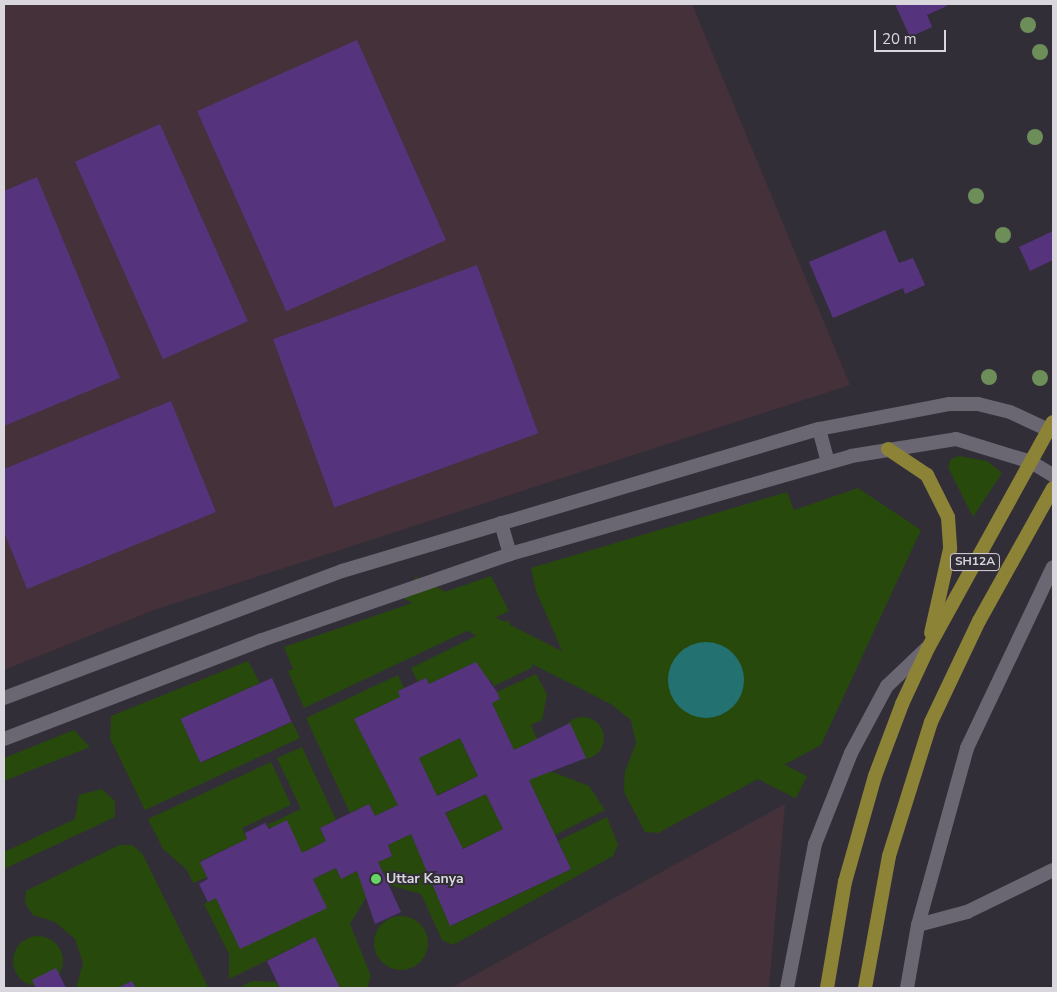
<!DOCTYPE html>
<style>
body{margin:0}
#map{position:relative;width:1057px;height:992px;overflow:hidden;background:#322e38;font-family:"Nunito Sans",sans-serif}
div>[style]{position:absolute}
.industrial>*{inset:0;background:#443139}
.green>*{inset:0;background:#27490c;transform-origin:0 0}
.round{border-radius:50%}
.water>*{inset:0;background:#247172}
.building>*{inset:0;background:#56347d;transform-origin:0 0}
.minor>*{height:14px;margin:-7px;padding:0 7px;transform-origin:7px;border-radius:7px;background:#6a6672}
.tertiary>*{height:14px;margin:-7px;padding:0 7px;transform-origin:7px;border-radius:7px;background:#6a6672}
.primary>*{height:14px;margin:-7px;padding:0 7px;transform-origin:7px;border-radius:7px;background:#8c8337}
.trees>*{width:16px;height:16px;margin:-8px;border-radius:50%;background:#6d8e58}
.dots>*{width:14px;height:14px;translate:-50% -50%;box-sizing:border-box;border:2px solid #322e38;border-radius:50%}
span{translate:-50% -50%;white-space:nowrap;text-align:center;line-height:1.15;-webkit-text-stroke:4px #322e38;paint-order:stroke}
.shield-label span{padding:1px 4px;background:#322e38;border:1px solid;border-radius:4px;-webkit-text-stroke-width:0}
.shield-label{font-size:12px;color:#d9d6dd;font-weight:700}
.poi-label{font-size:14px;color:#d9d6dd;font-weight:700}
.left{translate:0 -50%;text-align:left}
.frame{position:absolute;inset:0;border:5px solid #d9d6dd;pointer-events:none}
.scale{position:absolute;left:874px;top:30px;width:72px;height:22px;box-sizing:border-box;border:2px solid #d9d6dd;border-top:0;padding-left:6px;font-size:15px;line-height:18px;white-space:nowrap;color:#d9d6dd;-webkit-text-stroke:4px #322e38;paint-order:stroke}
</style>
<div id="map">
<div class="industrial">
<i style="clip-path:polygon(4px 4px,692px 4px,850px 385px,154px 610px,4px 670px)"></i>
<i style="clip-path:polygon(785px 804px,769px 988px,451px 988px)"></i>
</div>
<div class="green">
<i style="clip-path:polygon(959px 456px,987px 461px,1002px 473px,973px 517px,948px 467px,951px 459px)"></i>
<i style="clip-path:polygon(858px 488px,921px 530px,821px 745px,658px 833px,645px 832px,624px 792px,625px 771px,636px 743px,631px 720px,583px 682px,567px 662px,536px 591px,531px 568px,787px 492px,794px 510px)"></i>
<i style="clip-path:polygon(491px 576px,509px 611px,304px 708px,288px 671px,293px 669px,284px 647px)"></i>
<i style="clip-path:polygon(508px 620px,533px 667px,494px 686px,491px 680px,486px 682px,476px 662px,429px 684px,426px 678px,418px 682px,411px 668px)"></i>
<i style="clip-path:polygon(248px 661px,260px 683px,181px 719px,201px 763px,292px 722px,300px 738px,145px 810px,110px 738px,111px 716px)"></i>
<i style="clip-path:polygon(536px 674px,547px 694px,542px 720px,531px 725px,537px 739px,514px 750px,492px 703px,497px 692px)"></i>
<i style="clip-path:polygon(398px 675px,404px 688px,398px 691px,400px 697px,354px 719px,398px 805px,375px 816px,369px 804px,350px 813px,306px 718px)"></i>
<i class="round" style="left:562px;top:717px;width:42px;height:42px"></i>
<i style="clip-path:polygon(74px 730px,90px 747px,4px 781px,4px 758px)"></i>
<i style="left:460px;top:738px;width:42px;height:46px;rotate:65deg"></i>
<i style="clip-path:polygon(302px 747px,336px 820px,320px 828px,326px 841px,302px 853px,267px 825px,301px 809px,277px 758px)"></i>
<i style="clip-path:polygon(271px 762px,291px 805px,242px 828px,247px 839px,200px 861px,207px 877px,193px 883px,187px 870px,163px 849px,148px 819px)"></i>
<i style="clip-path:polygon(550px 771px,589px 786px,605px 810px,555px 835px,529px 780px)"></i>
<i style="left:807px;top:776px;width:25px;height:439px;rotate:117deg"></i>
<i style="clip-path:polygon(102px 789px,115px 801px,115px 817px,4px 869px,4px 852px,75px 819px,79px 795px)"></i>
<i style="left:486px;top:794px;width:39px;height:45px;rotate:64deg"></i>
<i style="clip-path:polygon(607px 817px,618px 845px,613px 856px,453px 945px,442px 940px,421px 894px,389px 885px,378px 862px,392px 856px,388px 845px,411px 834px,451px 926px,571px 869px,558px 841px)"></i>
<i style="clip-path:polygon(119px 845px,132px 845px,142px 853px,208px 987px,136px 988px,132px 981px,117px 988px,76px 988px,83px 963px,75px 939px,55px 922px,33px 915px,25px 903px,26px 891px)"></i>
<i style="clip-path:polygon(336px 868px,341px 879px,357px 871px,368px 894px,350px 924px,371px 976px,367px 988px,340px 988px,315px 937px,229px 979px,229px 954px,204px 904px,216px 898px,326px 907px,313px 879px)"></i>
<i class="round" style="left:374px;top:916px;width:54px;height:54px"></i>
<i class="round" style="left:13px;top:936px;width:50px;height:50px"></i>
<i style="clip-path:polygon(252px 981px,276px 982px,280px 988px,239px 988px)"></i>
</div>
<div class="water">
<i class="round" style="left:668px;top:642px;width:76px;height:76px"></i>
</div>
<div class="building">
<i style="clip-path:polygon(895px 4px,946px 4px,947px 6px,927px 15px,932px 27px,910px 37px)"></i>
<i style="left:357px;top:40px;width:219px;height:175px;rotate:66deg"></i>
<i style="left:160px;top:124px;width:216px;height:93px;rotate:66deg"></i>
<i style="clip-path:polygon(37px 177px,120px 378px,4px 426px,4px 191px)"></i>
<i style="clip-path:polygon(885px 230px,899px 263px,913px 258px,925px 285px,905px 294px,903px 288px,833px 318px,809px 262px)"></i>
<i style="clip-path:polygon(1053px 231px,1053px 260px,1030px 271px,1019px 247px)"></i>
<i style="left:477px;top:265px;width:179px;height:217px;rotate:70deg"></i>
<i style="clip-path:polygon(171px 401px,216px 512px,27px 589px,4px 532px,4px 469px)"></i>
<i style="clip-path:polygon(evenodd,476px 662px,497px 692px,500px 699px,492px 703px,514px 750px,570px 723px,586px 758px,529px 780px,571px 869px,450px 926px,411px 834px,388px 845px,392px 856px,378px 862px,401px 912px,375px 924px,357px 871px,341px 879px,336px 868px,313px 879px,327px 908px,240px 949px,216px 898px,208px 902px,199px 884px,208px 879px,200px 862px,247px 839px,245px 833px,265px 823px,269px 829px,287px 820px,302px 853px,326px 841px,320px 828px,369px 804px,375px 816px,398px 805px,354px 719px,400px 697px,398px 691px,426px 678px,429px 684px,476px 662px,460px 738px,478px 776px,437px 796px,419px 758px,460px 738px,476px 662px,486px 794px,503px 829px,463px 849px,445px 813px,486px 794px)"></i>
<i style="left:272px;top:678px;width:48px;height:100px;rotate:66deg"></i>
<i style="clip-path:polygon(315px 937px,340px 988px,280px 988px,267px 961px)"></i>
<i style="clip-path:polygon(56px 968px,66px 988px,36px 988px,32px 980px)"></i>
<i style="clip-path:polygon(132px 981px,136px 988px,117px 988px)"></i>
</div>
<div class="minor">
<i style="left:918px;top:925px;width:51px;rotate:-14.9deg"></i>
<i style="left:967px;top:912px;width:96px;rotate:-26deg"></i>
<i style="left:907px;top:988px;width:64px;rotate:-80.1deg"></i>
<i style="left:918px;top:925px;width:184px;rotate:-74.5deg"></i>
<i style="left:967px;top:748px;width:200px;rotate:-64.6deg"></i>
</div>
<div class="tertiary">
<i style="left:819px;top:429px;width:35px;rotate:75deg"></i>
<i style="left:501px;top:523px;width:32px;rotate:74deg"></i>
<i style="left:4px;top:698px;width:361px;rotate:-20.6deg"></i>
<i style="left:342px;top:571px;width:498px;rotate:-16.6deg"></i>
<i style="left:819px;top:429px;width:132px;rotate:-10.9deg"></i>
<i style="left:949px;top:404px;width:29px"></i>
<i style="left:978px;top:404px;width:33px;rotate:14deg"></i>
<i style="left:1010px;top:412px;width:47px;rotate:24.9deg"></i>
<i style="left:4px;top:739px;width:276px;rotate:-21deg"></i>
<i style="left:262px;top:640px;width:262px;rotate:-19.1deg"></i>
<i style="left:510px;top:554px;width:355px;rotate:-16deg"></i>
<i style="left:851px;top:456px;width:106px;rotate:-9.2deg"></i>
<i style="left:956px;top:439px;width:78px;rotate:17deg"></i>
<i style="left:1031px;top:462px;width:26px;rotate:31deg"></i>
<i style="left:787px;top:988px;width:147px;rotate:-79deg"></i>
<i style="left:815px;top:844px;width:98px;rotate:-68.4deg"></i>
<i style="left:851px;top:753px;width:76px;rotate:-61.8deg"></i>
<i style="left:887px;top:686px;width:55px;rotate:-43.5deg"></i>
</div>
<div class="primary">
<i style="left:888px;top:449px;width:47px;rotate:33.7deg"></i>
<i style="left:927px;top:475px;width:47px;rotate:63.4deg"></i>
<i style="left:948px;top:517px;width:32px;rotate:86deg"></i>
<i style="left:950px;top:549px;width:86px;rotate:102.7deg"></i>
<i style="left:827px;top:988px;width:108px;rotate:-80.4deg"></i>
<i style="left:845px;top:882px;width:110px;rotate:-74.2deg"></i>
<i style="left:875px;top:776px;width:77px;rotate:-69.4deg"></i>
<i style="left:902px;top:704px;width:62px;rotate:-65.1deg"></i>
<i style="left:928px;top:648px;width:258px;rotate:-61.1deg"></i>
<i style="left:865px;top:988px;width:134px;rotate:-79.7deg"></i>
<i style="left:889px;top:856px;width:140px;rotate:-72.6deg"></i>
<i style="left:931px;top:722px;width:112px;rotate:-64.6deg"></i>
<i style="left:979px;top:621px;width:152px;rotate:-60.9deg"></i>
</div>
<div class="trees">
<i style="left:1028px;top:25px"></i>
<i style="left:1040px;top:52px"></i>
<i style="left:1035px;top:137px"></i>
<i style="left:976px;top:196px"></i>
<i style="left:1003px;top:235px"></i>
<i style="left:989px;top:377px"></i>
<i style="left:1040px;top:378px"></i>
</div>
<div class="dots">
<i style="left:376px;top:879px;background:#67d466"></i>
</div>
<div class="shield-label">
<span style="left:975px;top:562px">SH12A</span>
</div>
<div class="poi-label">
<span class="left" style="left:386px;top:879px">Uttar Kanya</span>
</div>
<div class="frame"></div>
<div class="scale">20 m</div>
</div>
